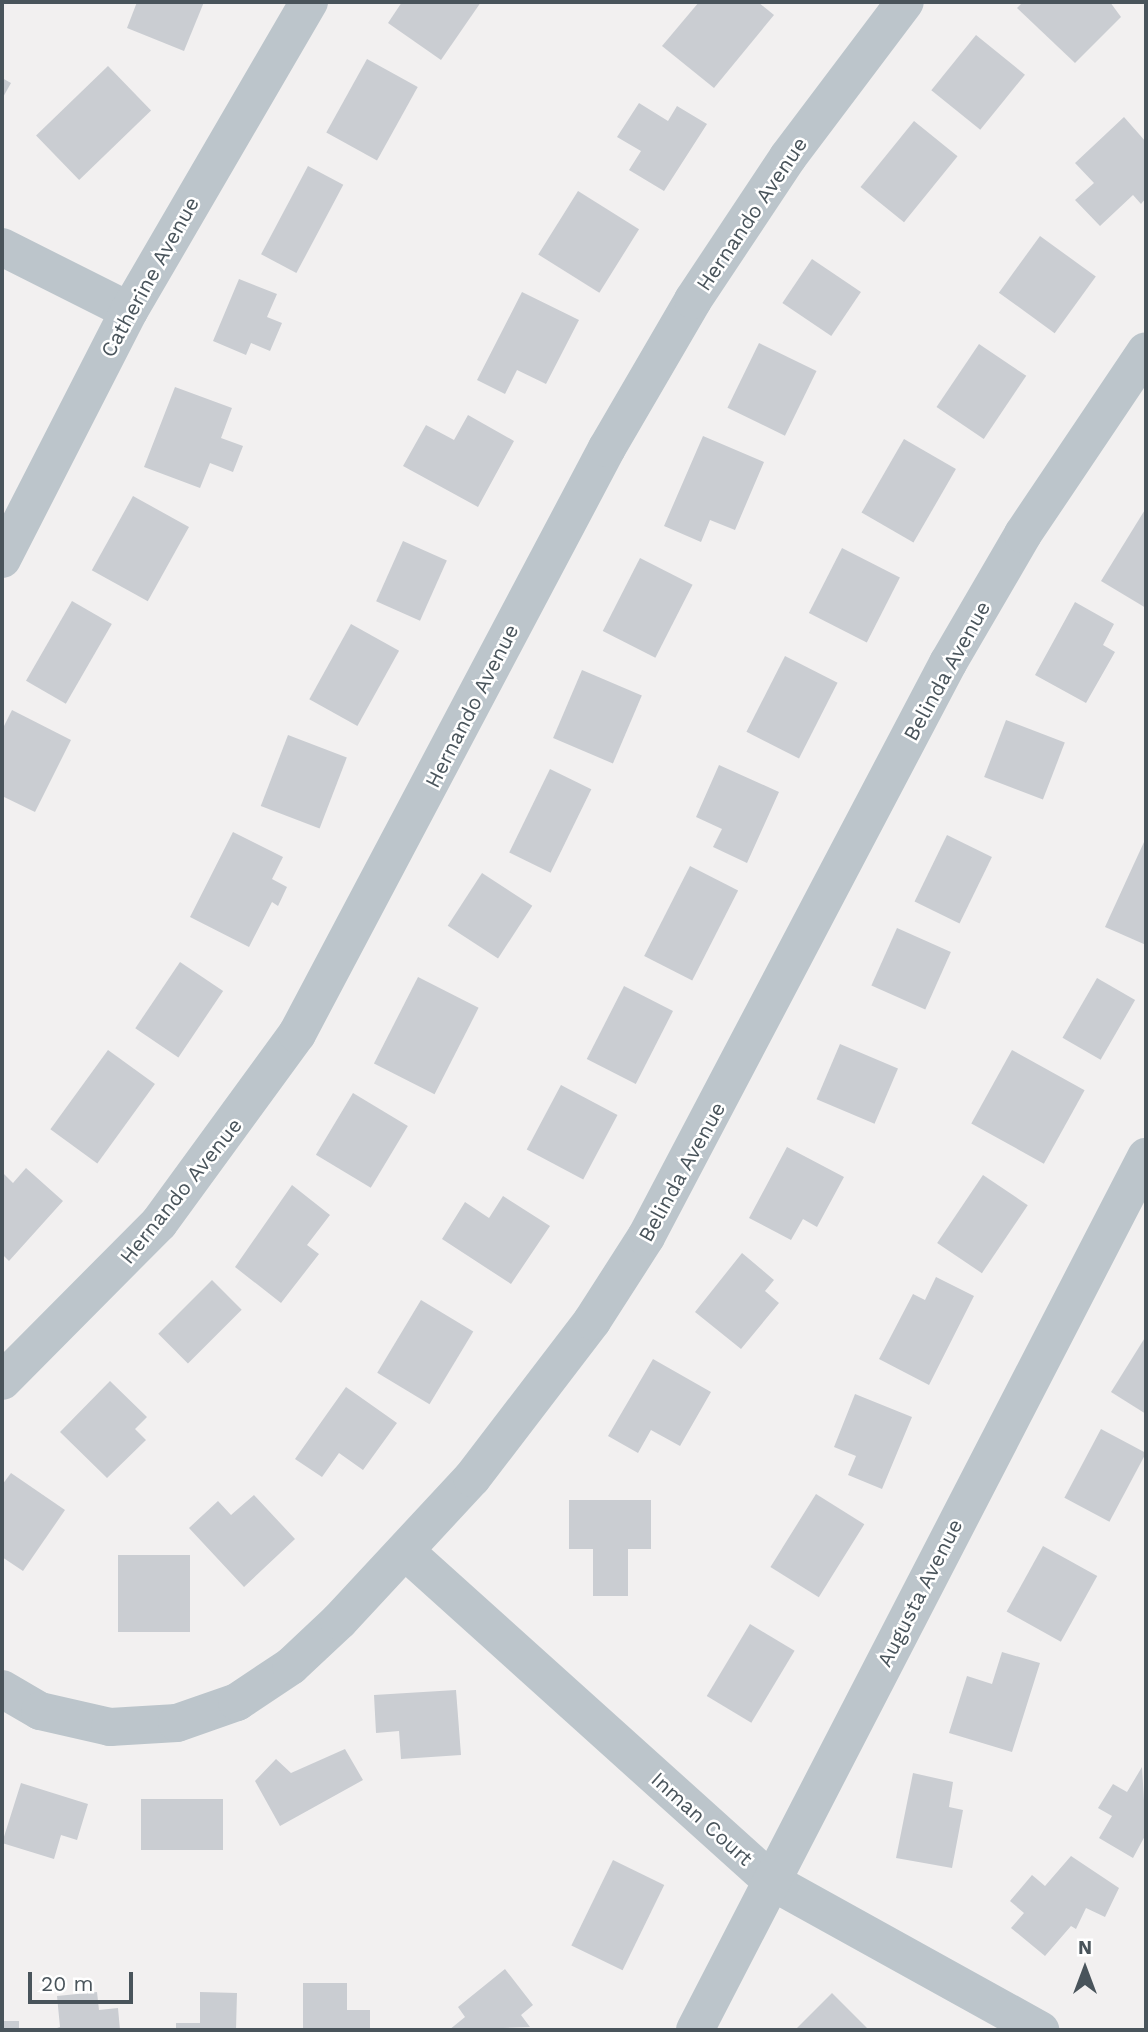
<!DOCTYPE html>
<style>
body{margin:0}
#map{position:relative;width:1148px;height:2032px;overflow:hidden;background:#f2f0f0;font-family:"Work Sans",sans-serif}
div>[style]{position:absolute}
.building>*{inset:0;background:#cacdd2;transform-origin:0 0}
.minor>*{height:38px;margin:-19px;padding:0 19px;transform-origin:19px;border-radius:19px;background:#bcc5cb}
span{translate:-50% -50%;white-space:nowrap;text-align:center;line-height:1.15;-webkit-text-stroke:5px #fff;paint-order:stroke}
.street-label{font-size:21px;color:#49545b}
.frame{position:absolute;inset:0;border:4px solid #49545b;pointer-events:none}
.north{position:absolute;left:1050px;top:1934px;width:70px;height:70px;-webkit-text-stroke:5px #fff;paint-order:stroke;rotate:0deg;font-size:19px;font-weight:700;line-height:28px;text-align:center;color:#49545b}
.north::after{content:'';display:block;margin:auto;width:24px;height:32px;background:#49545b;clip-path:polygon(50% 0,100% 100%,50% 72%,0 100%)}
.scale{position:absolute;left:28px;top:1972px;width:105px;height:32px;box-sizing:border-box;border:4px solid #49545b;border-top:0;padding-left:9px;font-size:21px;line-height:24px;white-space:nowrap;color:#49545b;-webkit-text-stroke:5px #fff;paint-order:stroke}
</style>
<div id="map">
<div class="building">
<i style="clip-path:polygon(137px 2px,204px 2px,184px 51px,127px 28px)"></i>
<i style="clip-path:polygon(402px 2px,481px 2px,441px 60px,388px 23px)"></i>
<i style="clip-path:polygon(699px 2px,758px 2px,774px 15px,714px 88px,662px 46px)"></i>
<i style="clip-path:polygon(1023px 2px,1110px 2px,1121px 17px,1075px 63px,1017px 8px)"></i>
<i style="left:976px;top:35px;width:63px;height:71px;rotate:39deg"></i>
<i style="left:367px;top:59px;width:58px;height:84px;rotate:29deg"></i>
<i style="left:108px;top:66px;width:62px;height:100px;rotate:46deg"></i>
<i style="clip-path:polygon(2px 78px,11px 83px,2px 99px)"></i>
<i style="clip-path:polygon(639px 103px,668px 121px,677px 106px,707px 124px,664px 191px,629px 170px,641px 151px,617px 137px)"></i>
<i style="clip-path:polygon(1124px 117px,1146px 142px,1146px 198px,1141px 204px,1133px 195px,1100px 226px,1075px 200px,1094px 183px,1075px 163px)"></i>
<i style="left:914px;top:121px;width:56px;height:85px;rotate:39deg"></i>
<i style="left:308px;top:166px;width:40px;height:100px;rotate:28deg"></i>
<i style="left:578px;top:191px;width:72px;height:75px;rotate:32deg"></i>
<i style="left:1040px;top:236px;width:69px;height:70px;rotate:36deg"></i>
<i style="left:812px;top:259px;width:59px;height:53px;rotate:34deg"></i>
<i style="clip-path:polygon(239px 279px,277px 294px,267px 317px,282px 323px,270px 351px,251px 343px,246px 355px,213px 341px)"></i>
<i style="clip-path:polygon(522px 292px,579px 320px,546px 384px,517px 370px,505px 394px,477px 380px)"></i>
<i style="left:759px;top:343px;width:64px;height:72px;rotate:26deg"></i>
<i style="left:979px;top:344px;width:57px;height:76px;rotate:34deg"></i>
<i style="clip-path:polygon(175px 387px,232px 408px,221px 438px,243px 446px,233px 472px,210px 463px,200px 488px,144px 467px)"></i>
<i style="clip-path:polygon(468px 415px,514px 441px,478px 507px,403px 466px,426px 425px,454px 440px)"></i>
<i style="clip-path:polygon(703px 436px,764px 462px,735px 530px,710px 520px,701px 542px,664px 526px)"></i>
<i style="left:904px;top:439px;width:60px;height:85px;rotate:30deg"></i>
<i style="left:133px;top:496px;width:64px;height:85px;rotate:29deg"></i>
<i style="clip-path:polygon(1146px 508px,1146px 608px,1101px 581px)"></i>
<i style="left:403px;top:541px;width:48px;height:66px;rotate:24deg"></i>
<i style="left:842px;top:548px;width:65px;height:73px;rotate:27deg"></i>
<i style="left:640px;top:558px;width:59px;height:82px;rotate:27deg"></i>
<i style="left:72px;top:601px;width:46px;height:92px;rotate:30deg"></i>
<i style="clip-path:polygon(1075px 602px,1114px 624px,1103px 645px,1115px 652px,1086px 703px,1035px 675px)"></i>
<i style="left:351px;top:624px;width:55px;height:86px;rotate:29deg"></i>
<i style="left:785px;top:656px;width:59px;height:85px;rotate:27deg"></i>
<i style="left:582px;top:670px;width:65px;height:74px;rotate:23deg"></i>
<i style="clip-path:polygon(12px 710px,71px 740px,35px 812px,2px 796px,2px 730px)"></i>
<i style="left:1006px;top:720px;width:63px;height:61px;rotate:21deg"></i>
<i style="left:288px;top:735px;width:63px;height:76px;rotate:21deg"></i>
<i style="clip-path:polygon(719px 765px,779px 792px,747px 863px,713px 847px,722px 829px,696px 817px)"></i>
<i style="left:550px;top:769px;width:46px;height:93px;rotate:26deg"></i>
<i style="clip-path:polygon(233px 832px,283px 857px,272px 879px,287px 887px,278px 906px,272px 902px,249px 947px,190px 917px)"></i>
<i style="left:947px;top:835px;width:50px;height:74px;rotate:26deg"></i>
<i style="clip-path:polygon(1144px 842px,1146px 843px,1146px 945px,1105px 927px)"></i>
<i style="left:690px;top:866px;width:54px;height:101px;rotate:27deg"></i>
<i style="left:482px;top:873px;width:60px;height:63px;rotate:33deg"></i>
<i style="left:897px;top:928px;width:59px;height:63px;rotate:24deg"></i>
<i style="left:180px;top:962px;width:52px;height:80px;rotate:34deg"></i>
<i style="left:418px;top:977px;width:68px;height:97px;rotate:27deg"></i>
<i style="left:1097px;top:978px;width:44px;height:69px;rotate:30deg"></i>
<i style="left:624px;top:986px;width:55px;height:82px;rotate:27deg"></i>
<i style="left:840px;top:1044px;width:63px;height:60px;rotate:23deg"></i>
<i style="left:108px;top:1050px;width:58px;height:98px;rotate:36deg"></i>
<i style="left:1012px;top:1050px;width:83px;height:84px;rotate:29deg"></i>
<i style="left:561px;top:1085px;width:64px;height:73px;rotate:28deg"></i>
<i style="left:353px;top:1093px;width:64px;height:72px;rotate:31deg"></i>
<i style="clip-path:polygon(787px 1147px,844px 1177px,817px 1227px,803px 1219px,791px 1240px,749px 1218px)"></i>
<i style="clip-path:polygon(26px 1168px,63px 1201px,9px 1261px,2px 1254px,2px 1172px,13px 1183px)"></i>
<i style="left:983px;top:1175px;width:54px;height:82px;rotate:34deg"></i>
<i style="clip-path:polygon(292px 1185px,330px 1215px,307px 1245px,319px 1254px,281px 1303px,235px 1267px)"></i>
<i style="clip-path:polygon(503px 1196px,550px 1226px,511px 1284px,442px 1239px,465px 1202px,489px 1218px)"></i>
<i style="clip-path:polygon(742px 1253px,774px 1280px,765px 1291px,779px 1303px,741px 1349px,695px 1312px)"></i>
<i style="clip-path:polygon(936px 1277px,974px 1296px,929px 1385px,879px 1359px,913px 1294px,925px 1300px)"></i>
<i style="left:212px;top:1280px;width:42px;height:76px;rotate:45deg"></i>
<i style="left:421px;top:1300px;width:61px;height:85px;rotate:31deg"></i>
<i style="clip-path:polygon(1146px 1336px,1146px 1414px,1111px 1392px)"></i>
<i style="clip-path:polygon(653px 1359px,711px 1392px,680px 1446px,651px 1430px,638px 1453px,608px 1436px)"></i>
<i style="clip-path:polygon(110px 1381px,147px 1417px,135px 1429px,146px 1440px,107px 1478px,60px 1432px)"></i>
<i style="clip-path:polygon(346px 1387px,397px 1423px,363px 1470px,339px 1453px,322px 1477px,295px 1459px)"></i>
<i style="clip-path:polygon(855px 1394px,912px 1417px,882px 1489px,848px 1475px,856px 1456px,834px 1447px)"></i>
<i style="left:1101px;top:1429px;width:51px;height:78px;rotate:28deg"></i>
<i style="clip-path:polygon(11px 1473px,65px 1510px,23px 1571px,2px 1557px,2px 1485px)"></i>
<i style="left:816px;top:1494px;width:57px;height:86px;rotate:32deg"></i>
<i style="clip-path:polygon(254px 1495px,295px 1539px,244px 1587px,189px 1528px,218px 1501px,231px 1515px)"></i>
<i style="clip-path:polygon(569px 1500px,651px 1500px,651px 1549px,628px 1549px,628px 1596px,593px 1596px,593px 1549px,569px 1549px)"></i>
<i style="left:1043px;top:1546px;width:62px;height:75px;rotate:29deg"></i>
<i style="left:118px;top:1555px;width:72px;height:77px"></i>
<i style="left:750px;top:1624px;width:52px;height:84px;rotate:31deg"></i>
<i style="clip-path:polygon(1002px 1652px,1040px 1663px,1012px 1752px,949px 1733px,967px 1676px,992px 1684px)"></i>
<i style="clip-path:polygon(456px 1690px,461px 1755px,401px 1759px,399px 1731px,376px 1733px,374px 1695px)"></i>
<i style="clip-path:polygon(345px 1749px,363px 1780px,280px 1826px,255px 1781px,276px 1759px,291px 1773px)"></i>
<i style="clip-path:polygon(1142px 1767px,1146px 1834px,1133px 1858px,1099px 1838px,1112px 1816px,1098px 1808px,1113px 1784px,1127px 1792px)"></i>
<i style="clip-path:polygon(913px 1773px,953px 1782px,949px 1807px,963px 1810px,952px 1868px,896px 1858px)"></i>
<i style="clip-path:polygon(21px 1783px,88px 1804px,77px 1840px,61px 1835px,54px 1859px,2px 1843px)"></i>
<i style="left:141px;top:1799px;width:82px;height:51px"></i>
<i style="clip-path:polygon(1071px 1856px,1119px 1888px,1105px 1917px,1086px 1908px,1076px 1929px,1071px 1926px,1045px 1956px,1011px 1928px,1024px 1913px,1010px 1901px,1032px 1875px,1045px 1886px)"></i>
<i style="left:613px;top:1860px;width:57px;height:95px;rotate:26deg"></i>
<i style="clip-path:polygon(505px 1969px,533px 2005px,521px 2015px,530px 2027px,449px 2030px,465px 2017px,458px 2007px)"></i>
<i style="clip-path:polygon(303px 1983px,347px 1983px,347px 2010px,370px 2010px,370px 2030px,303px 2030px)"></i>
<i style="clip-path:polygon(97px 1992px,99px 2010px,118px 2008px,120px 2030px,51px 2030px,60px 2027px,57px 1996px)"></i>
<i style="clip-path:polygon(200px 1992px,237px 1993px,236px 2030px,176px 2030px,176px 2023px,200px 2023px)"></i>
<i style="clip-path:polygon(832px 1993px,869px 2030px,795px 2030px)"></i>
<i style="left:2px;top:2021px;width:17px;height:9px"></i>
</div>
<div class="minor">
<i style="left:2px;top:247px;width:142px;rotate:26.7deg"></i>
<i style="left:2px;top:559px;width:279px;rotate:-62.9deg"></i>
<i style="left:129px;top:311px;width:358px;rotate:-59.8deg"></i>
<i style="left:2px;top:1381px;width:223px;rotate:-45.2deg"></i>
<i style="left:159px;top:1223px;width:234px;rotate:-53.9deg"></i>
<i style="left:297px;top:1034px;width:663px;rotate:-62.12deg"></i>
<i style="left:607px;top:448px;width:171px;rotate:-59.8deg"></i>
<i style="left:693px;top:300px;width:172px;rotate:-56.4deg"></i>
<i style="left:788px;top:157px;width:194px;rotate:-53deg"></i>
<i style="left:405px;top:1551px;width:493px;rotate:42deg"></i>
<i style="left:771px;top:1881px;width:308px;rotate:29deg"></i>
<i style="left:2px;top:1689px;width:44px;rotate:30.1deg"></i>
<i style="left:40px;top:1711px;width:72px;rotate:12.9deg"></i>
<i style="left:110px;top:1727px;width:67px;rotate:-3.4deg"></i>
<i style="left:177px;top:1723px;width:64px;rotate:-19.3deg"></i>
<i style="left:237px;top:1702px;width:65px;rotate:-33.7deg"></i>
<i style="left:291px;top:1666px;width:66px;rotate:-43.2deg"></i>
<i style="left:339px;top:1621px;width:195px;rotate:-47.1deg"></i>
<i style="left:472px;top:1478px;width:198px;rotate:-52.6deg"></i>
<i style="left:592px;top:1321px;width:100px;rotate:-57.3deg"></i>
<i style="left:646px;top:1237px;width:649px;rotate:-62.25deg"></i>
<i style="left:948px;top:663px;width:149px;rotate:-59.8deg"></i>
<i style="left:1023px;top:534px;width:220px;rotate:-56.1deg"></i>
<i style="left:695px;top:2030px;width:983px;rotate:-62.68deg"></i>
</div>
<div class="street-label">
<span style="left:752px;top:214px;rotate:-56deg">Hernando Avenue</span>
<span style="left:150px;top:277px;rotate:-61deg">Catherine Avenue</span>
<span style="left:947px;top:671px;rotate:-61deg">Belinda Avenue</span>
<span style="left:472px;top:706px;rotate:-63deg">Hernando Avenue</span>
<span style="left:682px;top:1172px;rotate:-61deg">Belinda Avenue</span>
<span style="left:181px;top:1191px;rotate:-51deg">Hernando Avenue</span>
<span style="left:920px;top:1593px;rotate:-63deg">Augusta Avenue</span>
<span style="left:702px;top:1819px;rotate:42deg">Inman Court</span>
</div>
<div class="frame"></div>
<div class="north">N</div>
<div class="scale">20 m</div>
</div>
